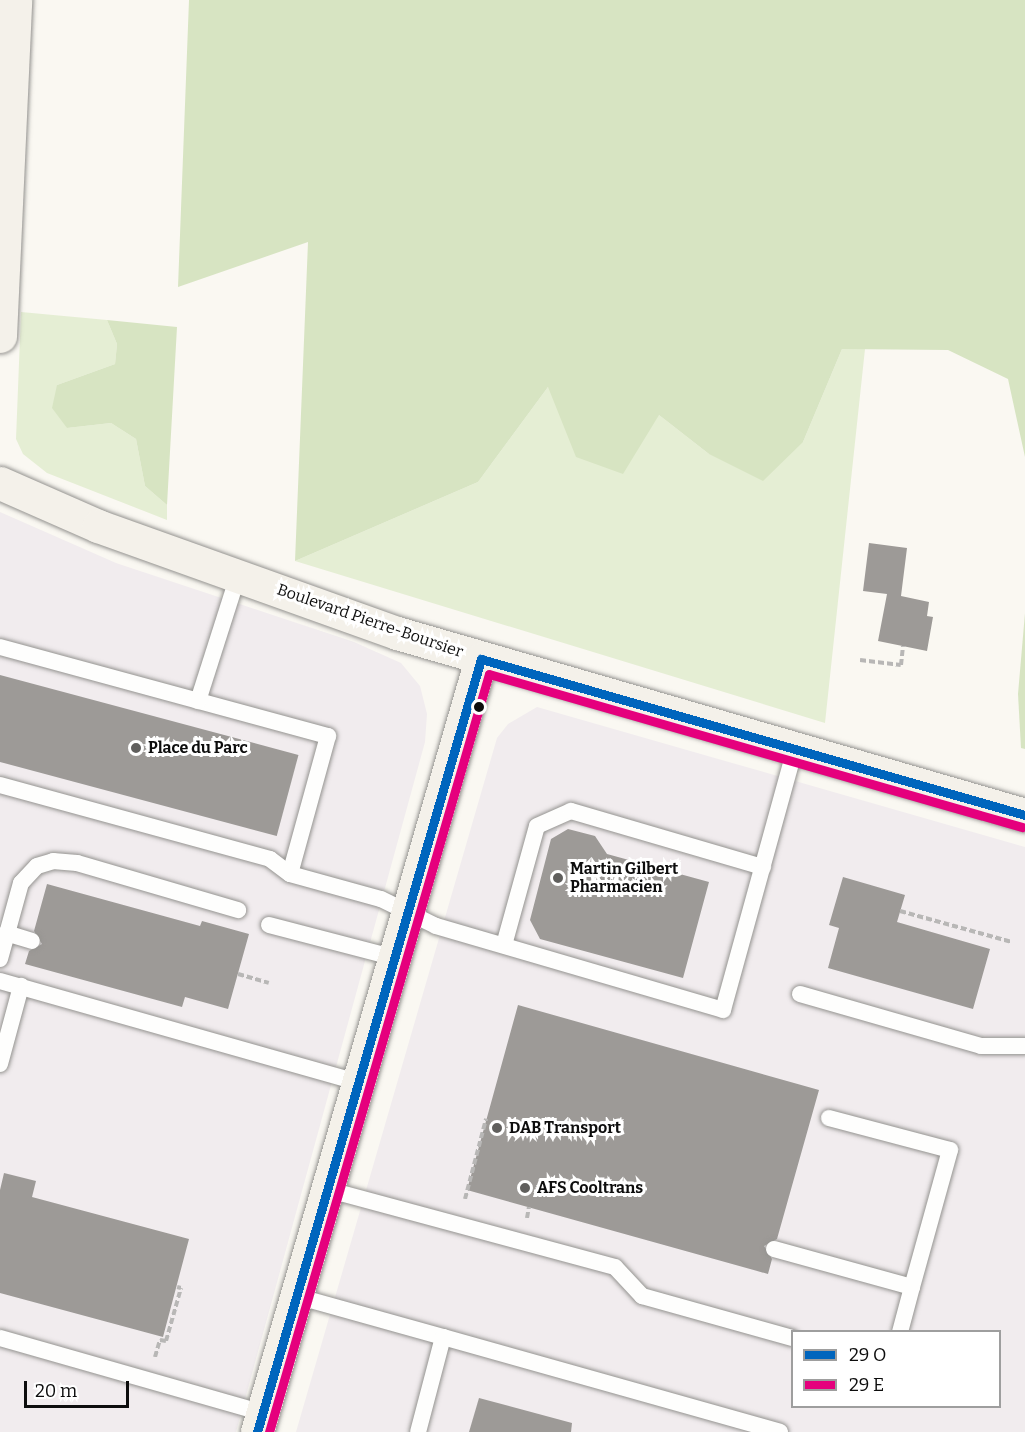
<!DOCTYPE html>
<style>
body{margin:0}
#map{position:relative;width:1025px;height:1432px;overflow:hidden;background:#faf8f2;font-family:Bitter,serif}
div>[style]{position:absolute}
.industrial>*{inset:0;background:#f1ecee}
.green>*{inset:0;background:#e5eed4}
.forest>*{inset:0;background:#d7e4c2}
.building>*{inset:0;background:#9d9a97;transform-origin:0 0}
.path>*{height:4px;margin-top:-2px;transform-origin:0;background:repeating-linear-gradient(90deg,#b8b7b6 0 6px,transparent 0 9px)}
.roads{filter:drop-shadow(0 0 2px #949390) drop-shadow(0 0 2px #949390)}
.lane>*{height:16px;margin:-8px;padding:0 8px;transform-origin:8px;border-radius:8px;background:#fefefd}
.secondary>*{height:33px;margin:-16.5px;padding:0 16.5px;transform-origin:16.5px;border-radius:16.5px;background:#f4f1ea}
.bus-1>*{height:9px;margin:-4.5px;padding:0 4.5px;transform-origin:4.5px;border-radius:4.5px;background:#0065bd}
.bus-2>*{height:9px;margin:-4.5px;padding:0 4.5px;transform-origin:4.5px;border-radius:4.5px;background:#e5007d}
.dots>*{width:16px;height:16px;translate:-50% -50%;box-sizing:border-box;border:3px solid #fff;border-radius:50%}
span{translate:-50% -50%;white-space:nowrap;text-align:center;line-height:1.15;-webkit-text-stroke:6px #fff;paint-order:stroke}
.street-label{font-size:16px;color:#0d0d0d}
.poi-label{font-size:16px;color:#0d0d0d;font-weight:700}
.left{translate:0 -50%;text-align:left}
.legend{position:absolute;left:791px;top:1330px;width:210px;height:78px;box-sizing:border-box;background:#fff;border:2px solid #9e9e9e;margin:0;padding:8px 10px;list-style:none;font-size:18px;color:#0d0d0d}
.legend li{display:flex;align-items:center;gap:12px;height:30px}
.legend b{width:30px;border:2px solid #9e9e9e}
.scale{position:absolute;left:24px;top:1381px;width:105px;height:27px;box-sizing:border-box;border:3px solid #0d0d0d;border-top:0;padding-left:8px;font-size:18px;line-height:21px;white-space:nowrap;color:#0d0d0d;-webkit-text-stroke:4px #fff;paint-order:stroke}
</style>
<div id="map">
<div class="industrial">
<i style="clip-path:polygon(0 512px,116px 563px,354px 642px,401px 663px,420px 686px,427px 714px,425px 742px,236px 1432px,0 1432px)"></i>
<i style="clip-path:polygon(evenodd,537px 707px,1025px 847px,1025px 1432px,296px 1432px,497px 738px,508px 724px,537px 707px,792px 1332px,1000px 1332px,1000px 1406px,792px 1406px,792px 1332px)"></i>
</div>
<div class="green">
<i style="clip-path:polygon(21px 312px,107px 320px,117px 344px,115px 364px,57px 385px,67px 428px,111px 423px,136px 439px,145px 486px,167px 505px,167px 520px,47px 473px,23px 454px,16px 439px)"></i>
<i style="clip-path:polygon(842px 349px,865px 349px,825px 723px,295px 561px,478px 482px,548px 387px,659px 415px,709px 454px,803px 442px)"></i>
</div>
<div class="forest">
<i style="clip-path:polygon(189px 0,1025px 0,1025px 457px,1008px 379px,948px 350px,842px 349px,803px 442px,763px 481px,709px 454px,659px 415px,623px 474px,576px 457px,548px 387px,478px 482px,295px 561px,308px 242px,178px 287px)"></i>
<i style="clip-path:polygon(107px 320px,177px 327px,167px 505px,145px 486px,136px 439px,111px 423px,67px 428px,52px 408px,57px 385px,115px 364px,117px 344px)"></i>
<i style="clip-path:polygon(1025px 613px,1025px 749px,1021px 748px,1018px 694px)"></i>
</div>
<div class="building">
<i style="clip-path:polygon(869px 543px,907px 548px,901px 596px,929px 602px,927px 616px,933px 617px,927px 651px,878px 641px,887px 594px,863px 591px)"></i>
<i style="left:0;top:675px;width:309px;height:84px;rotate:15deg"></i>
<i style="clip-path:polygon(568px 829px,595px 836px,607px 854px,709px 882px,683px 978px,540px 939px,530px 920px,551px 839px)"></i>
<i style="clip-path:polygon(843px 877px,905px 895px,897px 922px,990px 949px,973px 1009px,828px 968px,839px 928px,829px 925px)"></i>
<i style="clip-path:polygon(47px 884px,200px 926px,202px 921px,249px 934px,228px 1009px,185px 997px,182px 1007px,25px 964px,29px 951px,42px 944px,34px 931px)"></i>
<i style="clip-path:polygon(518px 1005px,819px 1090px,777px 1239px,764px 1246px,772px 1259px,768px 1274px,467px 1190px)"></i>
<i style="clip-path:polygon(4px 1173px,36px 1181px,32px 1197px,189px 1239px,163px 1337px,0 1293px,0 1190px)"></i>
<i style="clip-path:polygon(479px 1398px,572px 1423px,571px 1432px,469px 1432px)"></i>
</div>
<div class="path">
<i style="left:860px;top:660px;width:41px;rotate:7deg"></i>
<i style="left:901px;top:665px;width:19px;rotate:-84deg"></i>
<i style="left:900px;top:911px;width:116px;rotate:15.5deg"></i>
<i style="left:238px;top:974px;width:32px;rotate:16deg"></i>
<i style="left:465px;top:1199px;width:83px;rotate:-75.3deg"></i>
<i style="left:527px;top:1218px;width:11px;rotate:-80deg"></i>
<i style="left:155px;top:1357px;width:18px;rotate:-74deg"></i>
<i style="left:160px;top:1340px;width:6px;rotate:9deg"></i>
<i style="left:166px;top:1341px;width:55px;rotate:-74.2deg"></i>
<i style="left:181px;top:1288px;width:4px;rotate:-166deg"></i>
</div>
<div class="roads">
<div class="lane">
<i style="left:0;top:647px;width:340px;rotate:15.2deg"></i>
<i style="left:328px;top:736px;width:143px;rotate:105.4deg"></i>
<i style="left:290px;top:874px;width:94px;rotate:15.4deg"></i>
<i style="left:381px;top:899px;width:61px;rotate:26.1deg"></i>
<i style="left:436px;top:926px;width:299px;rotate:16.3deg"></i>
<i style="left:723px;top:1010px;width:271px;rotate:-74.6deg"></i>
<i style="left:198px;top:701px;width:131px;rotate:-72.3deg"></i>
<i style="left:0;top:785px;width:280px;rotate:15.3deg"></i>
<i style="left:270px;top:859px;width:25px;rotate:37deg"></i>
<i style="left:269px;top:925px;width:127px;rotate:14.6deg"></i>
<i style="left:6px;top:933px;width:27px;rotate:17deg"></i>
<i style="left:504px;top:945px;width:123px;rotate:-74.5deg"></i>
<i style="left:537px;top:826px;width:37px;rotate:-24deg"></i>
<i style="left:571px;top:811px;width:200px;rotate:16.3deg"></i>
<i style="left:0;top:959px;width:79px;rotate:-74.6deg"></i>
<i style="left:21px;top:883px;width:23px;rotate:-47deg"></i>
<i style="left:37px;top:866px;width:17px;rotate:-17deg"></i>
<i style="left:53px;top:861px;width:24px;rotate:5deg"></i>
<i style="left:77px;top:863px;width:168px;rotate:16.3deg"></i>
<i style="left:0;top:981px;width:371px;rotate:15.8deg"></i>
<i style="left:800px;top:994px;width:188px;rotate:16deg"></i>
<i style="left:981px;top:1046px;width:44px"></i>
<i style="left:0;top:1064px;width:81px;rotate:-74.9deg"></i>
<i style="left:829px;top:1118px;width:125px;rotate:14.8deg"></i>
<i style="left:950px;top:1150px;width:142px;rotate:105.5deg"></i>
<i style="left:326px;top:1189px;width:299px;rotate:15.1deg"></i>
<i style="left:615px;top:1267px;width:40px;rotate:47deg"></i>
<i style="left:642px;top:1296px;width:156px;rotate:15.6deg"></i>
<i style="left:774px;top:1249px;width:143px;rotate:15.4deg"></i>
<i style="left:912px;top:1287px;width:47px;rotate:104.9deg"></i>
<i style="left:296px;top:1296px;width:153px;rotate:15.6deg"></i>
<i style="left:443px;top:1337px;width:98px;rotate:104.7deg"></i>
<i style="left:443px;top:1337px;width:350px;rotate:15.7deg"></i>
<i style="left:0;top:1338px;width:273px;rotate:15.9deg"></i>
</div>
<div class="secondary">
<i style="left:0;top:336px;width:336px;rotate:-87.4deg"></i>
<i style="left:0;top:483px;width:107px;rotate:23.7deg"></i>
<i style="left:98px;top:526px;width:318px;rotate:19.7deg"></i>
<i style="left:397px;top:633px;width:654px;rotate:16.16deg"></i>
<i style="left:257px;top:1432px;width:805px;rotate:-73.84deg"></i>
</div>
</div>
<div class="bus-1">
<i style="left:257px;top:1432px;width:805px;rotate:-73.84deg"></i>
<i style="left:481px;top:659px;width:566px;rotate:16deg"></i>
</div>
<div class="bus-2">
<i style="left:269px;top:1432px;width:789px;rotate:-73.82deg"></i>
<i style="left:489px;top:674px;width:555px;rotate:16.02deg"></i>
</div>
<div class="dots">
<i style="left:479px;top:707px;background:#0d0d0d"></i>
<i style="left:136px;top:748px;background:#605f5d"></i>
<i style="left:558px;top:878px;background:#605f5d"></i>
<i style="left:497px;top:1128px;background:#605f5d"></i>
<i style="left:525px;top:1188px;background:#605f5d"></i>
</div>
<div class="street-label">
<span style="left:370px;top:621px;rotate:19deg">Boulevard Pierre-Boursier</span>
</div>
<div class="poi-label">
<span class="left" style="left:148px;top:748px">Place du Parc</span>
<span class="left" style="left:570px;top:878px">Martin Gilbert<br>Pharmacien</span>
<span class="left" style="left:509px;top:1128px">DAB Transport</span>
<span class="left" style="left:537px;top:1188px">AFS Cooltrans</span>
</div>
<ul class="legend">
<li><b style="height:8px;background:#0065bd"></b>29 O</li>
<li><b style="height:8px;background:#e5007d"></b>29 E</li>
</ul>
<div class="scale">20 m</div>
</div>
